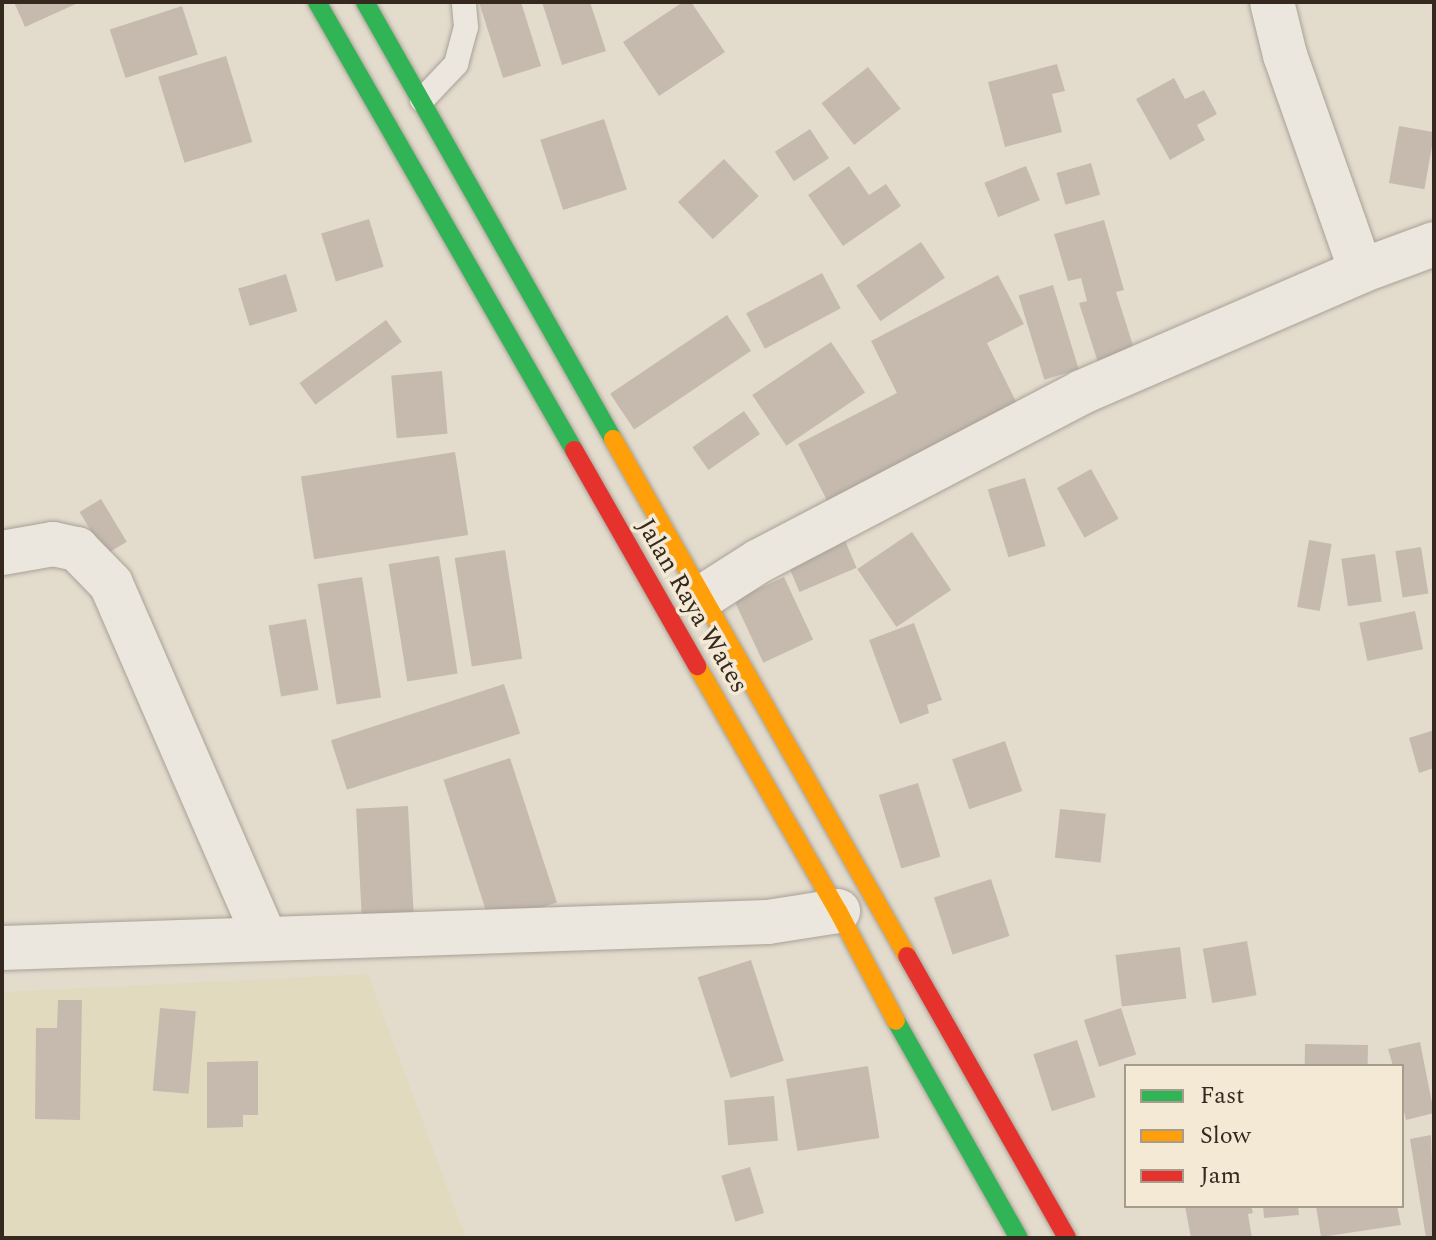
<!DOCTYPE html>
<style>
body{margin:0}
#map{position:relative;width:1436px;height:1240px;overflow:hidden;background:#e3dccd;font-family:Spectral,serif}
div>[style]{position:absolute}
.farmland>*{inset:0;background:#e1dabf}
.building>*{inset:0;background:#c6baae;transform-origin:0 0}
.roads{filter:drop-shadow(0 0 2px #a8a196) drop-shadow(0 0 2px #a8a196)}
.lane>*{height:24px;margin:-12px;padding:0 12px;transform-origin:12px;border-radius:12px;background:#ebe6de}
.street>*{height:44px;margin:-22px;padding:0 22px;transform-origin:22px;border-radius:22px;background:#ebe6de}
.fast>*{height:18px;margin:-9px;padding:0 9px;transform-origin:9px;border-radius:9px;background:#30b455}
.slow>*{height:18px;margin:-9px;padding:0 9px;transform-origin:9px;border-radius:9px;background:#ff9f0a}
.jam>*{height:18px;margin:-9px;padding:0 9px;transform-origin:9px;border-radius:9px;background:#e5322d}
span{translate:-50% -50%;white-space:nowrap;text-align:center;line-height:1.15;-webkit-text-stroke:7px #f3e9d4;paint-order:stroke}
.street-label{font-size:26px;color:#35291f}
.frame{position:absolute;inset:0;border:4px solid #35291f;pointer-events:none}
.legend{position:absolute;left:1124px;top:1064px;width:280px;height:144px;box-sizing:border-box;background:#f3e9d4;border:2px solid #a79c8c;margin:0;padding:10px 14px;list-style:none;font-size:24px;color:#35291f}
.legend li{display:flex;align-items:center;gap:16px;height:40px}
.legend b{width:40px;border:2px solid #a79c8c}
</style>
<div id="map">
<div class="farmland">
<i style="clip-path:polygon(368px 974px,466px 1238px,2px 1238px,2px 992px)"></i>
</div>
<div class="building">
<i style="clip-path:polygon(14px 2px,80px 2px,25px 27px)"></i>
<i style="clip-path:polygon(479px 2px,521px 2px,541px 66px,503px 78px)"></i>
<i style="clip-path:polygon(542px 2px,590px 2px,606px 51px,562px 65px)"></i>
<i style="clip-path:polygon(683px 2px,691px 2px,725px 52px,659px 96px,623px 42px)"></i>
<i style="left:182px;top:6px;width:51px;height:76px;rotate:72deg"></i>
<i style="left:226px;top:56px;width:90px;height:71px;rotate:73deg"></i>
<i style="clip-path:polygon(1057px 64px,1065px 91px,1052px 94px,1062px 132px,1005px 147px,988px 82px)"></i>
<i style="left:868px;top:67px;width:53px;height:59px;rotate:52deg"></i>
<i style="clip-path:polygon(1174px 78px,1185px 99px,1204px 90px,1217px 114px,1197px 125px,1205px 140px,1170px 160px,1136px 99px)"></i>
<i style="left:604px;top:119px;width:74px;height:67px;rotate:72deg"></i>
<i style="left:1399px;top:126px;width:36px;height:58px;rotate:10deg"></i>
<i style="left:810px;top:129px;width:35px;height:42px;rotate:57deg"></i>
<i style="left:724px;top:159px;width:51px;height:63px;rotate:47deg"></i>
<i style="left:1091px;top:163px;width:33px;height:36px;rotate:74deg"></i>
<i style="clip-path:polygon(849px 166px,869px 195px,886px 184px,901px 206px,843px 246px,808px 195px)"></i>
<i style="left:1026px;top:166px;width:37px;height:45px;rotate:68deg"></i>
<i style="left:369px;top:219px;width:50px;height:50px;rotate:73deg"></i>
<i style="clip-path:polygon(1104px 220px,1124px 290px,1116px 292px,1137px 358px,1100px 369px,1079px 303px,1087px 301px,1081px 278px,1068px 281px,1054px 234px)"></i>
<i style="left:921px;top:242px;width:43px;height:78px;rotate:56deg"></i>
<i style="left:822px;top:273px;width:40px;height:86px;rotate:62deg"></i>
<i style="left:286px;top:274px;width:39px;height:50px;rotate:73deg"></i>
<i style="clip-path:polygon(998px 275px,1024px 324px,987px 343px,1024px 418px,835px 516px,798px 444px,897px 393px,871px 341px)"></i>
<i style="left:1053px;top:285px;width:88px;height:36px;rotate:73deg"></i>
<i style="left:727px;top:315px;width:43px;height:141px;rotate:56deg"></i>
<i style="left:386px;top:320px;width:27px;height:107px;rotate:54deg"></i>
<i style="left:831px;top:342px;width:61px;height:95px;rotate:56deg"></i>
<i style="left:442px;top:371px;width:63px;height:51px;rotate:85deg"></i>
<i style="left:744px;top:411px;width:28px;height:63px;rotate:55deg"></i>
<i style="left:455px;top:452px;width:84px;height:156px;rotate:81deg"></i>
<i style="left:1091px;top:469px;width:57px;height:39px;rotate:61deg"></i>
<i style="left:1025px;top:478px;width:71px;height:39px;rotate:73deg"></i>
<i style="left:101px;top:499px;width:50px;height:25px;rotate:59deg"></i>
<i style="left:841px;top:531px;width:40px;height:62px;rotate:67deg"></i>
<i style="left:912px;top:532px;width:70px;height:66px;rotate:56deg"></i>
<i style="left:1309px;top:540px;width:23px;height:68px;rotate:10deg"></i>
<i style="left:1421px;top:547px;width:47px;height:26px;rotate:81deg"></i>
<i style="left:505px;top:550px;width:110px;height:51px;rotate:81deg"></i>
<i style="left:1375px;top:554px;width:48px;height:34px;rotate:82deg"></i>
<i style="left:439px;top:556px;width:119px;height:51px;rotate:81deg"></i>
<i style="left:362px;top:577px;width:122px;height:45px;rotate:81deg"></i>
<i style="left:784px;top:577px;width:69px;height:55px;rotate:65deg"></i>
<i style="left:1415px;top:611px;width:39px;height:57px;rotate:78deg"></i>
<i style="left:306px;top:619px;width:72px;height:38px;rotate:80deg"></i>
<i style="clip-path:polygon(914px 623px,942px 700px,927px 705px,929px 713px,900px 724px,869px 640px)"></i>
<i style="left:504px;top:684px;width:52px;height:182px;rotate:72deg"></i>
<i style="clip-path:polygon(1434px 730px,1434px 768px,1419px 773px,1409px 738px)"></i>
<i style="left:1005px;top:741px;width:53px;height:56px;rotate:71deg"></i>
<i style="left:510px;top:758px;width:152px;height:70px;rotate:72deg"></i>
<i style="left:918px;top:783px;width:77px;height:41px;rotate:73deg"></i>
<i style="left:408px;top:806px;width:120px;height:52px;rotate:87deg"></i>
<i style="left:1060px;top:809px;width:46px;height:49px;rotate:6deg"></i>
<i style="left:991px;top:879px;width:60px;height:60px;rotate:72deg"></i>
<i style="left:1247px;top:941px;width:55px;height:45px;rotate:80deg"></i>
<i style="left:1180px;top:947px;width:52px;height:65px;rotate:83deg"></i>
<i style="left:751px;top:960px;width:106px;height:56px;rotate:72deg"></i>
<i style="clip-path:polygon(58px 1000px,82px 1000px,80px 1120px,35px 1119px,36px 1028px,57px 1028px)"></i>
<i style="left:160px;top:1008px;width:36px;height:83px;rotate:5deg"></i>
<i style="left:1121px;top:1008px;width:49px;height:39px;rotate:72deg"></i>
<i style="left:1077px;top:1040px;width:60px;height:46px;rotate:72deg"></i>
<i style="clip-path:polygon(1420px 1042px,1434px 1113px,1406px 1120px,1402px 1104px,1402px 1066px,1393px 1066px,1388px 1049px)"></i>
<i style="left:1305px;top:1044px;width:63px;height:22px;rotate:1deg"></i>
<i style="clip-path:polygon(258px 1061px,258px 1115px,243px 1115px,243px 1127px,207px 1128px,207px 1062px)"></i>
<i style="left:868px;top:1066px;width:73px;height:83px;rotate:81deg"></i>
<i style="left:774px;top:1096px;width:45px;height:50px;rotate:85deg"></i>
<i style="clip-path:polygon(1431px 1135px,1434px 1238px,1426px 1238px,1410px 1139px)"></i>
<i style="left:750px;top:1167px;width:48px;height:30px;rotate:73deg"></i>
<i style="clip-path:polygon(1185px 1206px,1251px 1206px,1253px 1213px,1248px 1214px,1252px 1238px,1191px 1238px)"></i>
<i style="clip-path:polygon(1263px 1206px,1298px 1206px,1299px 1215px,1264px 1218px)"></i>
<i style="clip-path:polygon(1316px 1206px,1397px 1206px,1401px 1225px,1321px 1237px)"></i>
</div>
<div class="roads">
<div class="lane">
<i style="left:422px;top:100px;width:50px;rotate:-46.6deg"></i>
<i style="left:456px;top:64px;width:38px;rotate:-75deg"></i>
<i style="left:466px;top:27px;width:25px;rotate:-95deg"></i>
</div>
<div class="street">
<i style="left:1272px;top:2px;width:55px;rotate:76.2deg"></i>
<i style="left:1285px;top:55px;width:229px;rotate:70.6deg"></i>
<i style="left:2px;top:553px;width:52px;rotate:-10deg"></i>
<i style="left:53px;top:544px;width:25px;rotate:12deg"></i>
<i style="left:77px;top:549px;width:49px;rotate:45.8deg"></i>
<i style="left:111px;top:584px;width:387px;rotate:66.5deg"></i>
<i style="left:704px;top:596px;width:65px;rotate:-32.5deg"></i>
<i style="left:759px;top:561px;width:365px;rotate:-27.6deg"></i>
<i style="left:1082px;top:392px;width:304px;rotate:-23.4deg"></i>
<i style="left:1361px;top:271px;width:78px;rotate:-20.3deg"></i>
<i style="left:2px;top:948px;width:766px;rotate:-1.94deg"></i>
<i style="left:768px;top:922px;width:71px;rotate:-8.9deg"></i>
</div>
<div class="fast">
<i style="left:317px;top:2px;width:516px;rotate:60.16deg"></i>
<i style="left:365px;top:2px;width:502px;rotate:60.42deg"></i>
<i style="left:896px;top:1021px;width:249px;rotate:60.5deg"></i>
</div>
<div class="slow">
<i style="left:613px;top:439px;width:595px;rotate:60.37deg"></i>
<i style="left:697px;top:666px;width:283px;rotate:60.1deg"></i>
<i style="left:838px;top:911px;width:124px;rotate:62.2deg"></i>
</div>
<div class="jam">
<i style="left:574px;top:450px;width:249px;rotate:60.3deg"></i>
<i style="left:907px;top:956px;width:324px;rotate:60.4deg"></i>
</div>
</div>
<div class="street-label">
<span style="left:692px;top:606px;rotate:60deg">Jalan Raya Wates</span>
</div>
<div class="frame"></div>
<ul class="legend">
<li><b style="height:10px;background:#30b455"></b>Fast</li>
<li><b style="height:10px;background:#ff9f0a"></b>Slow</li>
<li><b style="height:10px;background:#e5322d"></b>Jam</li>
</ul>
</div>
